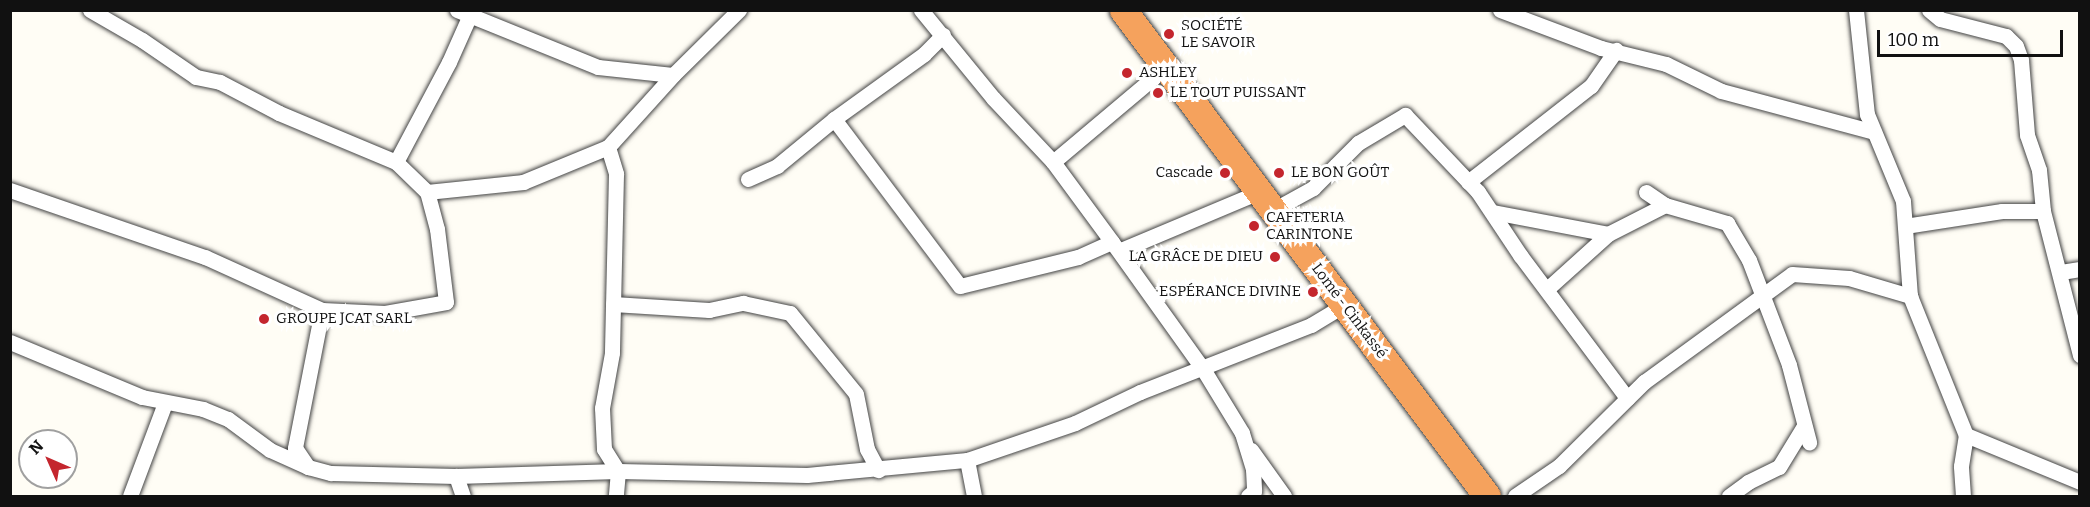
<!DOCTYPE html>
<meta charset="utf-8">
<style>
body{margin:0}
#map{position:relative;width:2090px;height:507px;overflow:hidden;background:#fffdf5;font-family:Bitter,serif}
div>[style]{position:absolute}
.roads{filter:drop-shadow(0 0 2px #444) drop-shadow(0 0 2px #444)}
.street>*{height:15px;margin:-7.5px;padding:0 7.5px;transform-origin:7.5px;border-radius:7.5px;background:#fff}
.highway>*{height:27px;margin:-13.5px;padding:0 13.5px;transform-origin:13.5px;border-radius:13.5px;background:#f5a25d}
.dots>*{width:16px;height:16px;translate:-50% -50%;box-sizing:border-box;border:3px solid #fff;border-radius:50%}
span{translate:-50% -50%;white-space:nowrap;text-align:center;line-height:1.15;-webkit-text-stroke:6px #fff;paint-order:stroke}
.poi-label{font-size:15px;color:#111}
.left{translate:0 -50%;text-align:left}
.right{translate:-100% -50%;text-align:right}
.street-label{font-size:15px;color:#111}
.frame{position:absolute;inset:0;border:12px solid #111;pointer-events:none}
.north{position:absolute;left:18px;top:429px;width:60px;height:60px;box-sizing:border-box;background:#fff;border:2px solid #a0a0a0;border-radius:50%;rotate:315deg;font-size:16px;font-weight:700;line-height:24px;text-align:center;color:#111}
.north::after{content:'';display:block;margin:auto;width:21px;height:27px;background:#c4262e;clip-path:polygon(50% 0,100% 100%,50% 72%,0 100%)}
.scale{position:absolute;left:1877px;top:30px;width:186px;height:27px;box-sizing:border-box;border:3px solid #111;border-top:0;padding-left:8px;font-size:18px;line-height:21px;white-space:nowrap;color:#111;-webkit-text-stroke:4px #fff;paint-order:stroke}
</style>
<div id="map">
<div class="roads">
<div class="street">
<i style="left:457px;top:10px;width:152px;rotate:22deg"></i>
<i style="left:598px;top:67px;width:75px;rotate:6.1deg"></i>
<i style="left:921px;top:10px;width:114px;rotate:50.7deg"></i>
<i style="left:993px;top:98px;width:88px;rotate:46.8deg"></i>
<i style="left:1053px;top:162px;width:148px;rotate:-40.1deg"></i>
<i style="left:1500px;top:10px;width:108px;rotate:20.6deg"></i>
<i style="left:1601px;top:48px;width:67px;rotate:13.8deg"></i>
<i style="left:1666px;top:64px;width:61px;rotate:26.1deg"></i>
<i style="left:1721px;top:91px;width:158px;rotate:15deg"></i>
<i style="left:1856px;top:10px;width:105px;rotate:84deg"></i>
<i style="left:1867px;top:114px;width:94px;rotate:67.5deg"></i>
<i style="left:1903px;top:201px;width:95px;rotate:85.8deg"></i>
<i style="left:1929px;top:10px;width:14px;rotate:39deg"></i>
<i style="left:1940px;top:19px;width:68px;rotate:14.4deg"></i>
<i style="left:2006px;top:36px;width:14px;rotate:45deg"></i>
<i style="left:2016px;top:46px;width:15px;rotate:70deg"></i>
<i style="left:2021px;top:60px;width:75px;rotate:85.4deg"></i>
<i style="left:2027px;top:135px;width:37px;rotate:71deg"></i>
<i style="left:2039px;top:170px;width:41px;rotate:84.4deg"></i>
<i style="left:2043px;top:211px;width:149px;rotate:75.6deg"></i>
<i style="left:834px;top:119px;width:209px;rotate:53deg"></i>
<i style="left:960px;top:286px;width:122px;rotate:-13.8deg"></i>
<i style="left:1078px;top:257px;width:37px;rotate:-24deg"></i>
<i style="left:1112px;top:242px;width:99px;rotate:-126.4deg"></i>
<i style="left:608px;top:147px;width:28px;rotate:73deg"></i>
<i style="left:616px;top:174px;width:179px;rotate:91.3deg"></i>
<i style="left:612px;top:353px;width:56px;rotate:100.3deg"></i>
<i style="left:602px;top:408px;width:41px;rotate:87.2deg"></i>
<i style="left:604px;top:449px;width:26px;rotate:58deg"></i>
<i style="left:618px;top:471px;width:25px;rotate:95deg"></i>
<i style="left:396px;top:162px;width:113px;rotate:-62.1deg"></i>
<i style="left:449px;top:62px;width:49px;rotate:-66deg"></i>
<i style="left:748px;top:179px;width:32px;rotate:-24deg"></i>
<i style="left:777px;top:166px;width:74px;rotate:-39.5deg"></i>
<i style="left:834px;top:119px;width:111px;rotate:-35.8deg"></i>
<i style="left:924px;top:54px;width:27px;rotate:-45deg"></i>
<i style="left:1468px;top:182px;width:156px;rotate:-38deg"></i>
<i style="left:1591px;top:86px;width:44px;rotate:-55.2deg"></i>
<i style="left:10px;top:190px;width:206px;rotate:19deg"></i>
<i style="left:205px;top:257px;width:128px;rotate:24.4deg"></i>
<i style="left:322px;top:310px;width:63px;rotate:2.7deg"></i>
<i style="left:385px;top:313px;width:62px;rotate:-10.2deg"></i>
<i style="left:446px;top:302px;width:74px;rotate:-97deg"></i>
<i style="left:437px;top:229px;width:38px;rotate:-105deg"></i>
<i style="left:427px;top:192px;width:43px;rotate:-135.9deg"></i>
<i style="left:396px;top:162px;width:127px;rotate:-157.3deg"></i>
<i style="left:279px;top:113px;width:67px;rotate:-152.3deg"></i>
<i style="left:220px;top:82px;width:25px;rotate:-168deg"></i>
<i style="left:196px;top:77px;width:65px;rotate:-145.6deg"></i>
<i style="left:142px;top:40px;width:60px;rotate:-150deg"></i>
<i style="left:427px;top:192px;width:97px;rotate:-5.9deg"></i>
<i style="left:523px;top:182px;width:92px;rotate:-22.4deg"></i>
<i style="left:608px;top:147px;width:97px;rotate:-47.9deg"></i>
<i style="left:673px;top:75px;width:93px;rotate:-44.6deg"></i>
<i style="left:1646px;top:192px;width:23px;rotate:34deg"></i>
<i style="left:1665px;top:205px;width:65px;rotate:16.2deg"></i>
<i style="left:1727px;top:223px;width:43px;rotate:59.3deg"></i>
<i style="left:1749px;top:260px;width:112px;rotate:69.1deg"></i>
<i style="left:1789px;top:365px;width:80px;rotate:75.4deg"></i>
<i style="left:1273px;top:210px;width:46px;rotate:-28.8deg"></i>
<i style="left:1313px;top:188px;width:64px;rotate:-45deg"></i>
<i style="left:1358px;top:143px;width:55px;rotate:-30.8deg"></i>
<i style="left:1405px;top:115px;width:106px;rotate:46.5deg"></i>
<i style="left:1478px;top:192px;width:76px;rotate:56.3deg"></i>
<i style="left:1520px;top:255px;width:179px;rotate:53.2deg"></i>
<i style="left:1493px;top:212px;width:117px;rotate:10.8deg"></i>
<i style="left:1905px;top:226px;width:98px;rotate:-8.8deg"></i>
<i style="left:2002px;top:211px;width:41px"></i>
<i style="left:1112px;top:242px;width:156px;rotate:54.4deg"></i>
<i style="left:1203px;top:369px;width:75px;rotate:58.6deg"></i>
<i style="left:1242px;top:433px;width:38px;rotate:73deg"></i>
<i style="left:1253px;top:469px;width:22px;rotate:87deg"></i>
<i style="left:1254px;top:491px;width:8px;rotate:140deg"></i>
<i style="left:1121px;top:250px;width:150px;rotate:-22.8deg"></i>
<i style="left:2061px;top:272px;width:19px;rotate:-9deg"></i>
<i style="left:1547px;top:289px;width:82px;rotate:-42deg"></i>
<i style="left:1608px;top:234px;width:64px;rotate:-27deg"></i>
<i style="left:613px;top:304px;width:96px;rotate:3.6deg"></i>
<i style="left:709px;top:310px;width:35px;rotate:-12deg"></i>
<i style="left:743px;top:303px;width:48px;rotate:12deg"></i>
<i style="left:790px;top:313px;width:104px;rotate:50.8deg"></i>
<i style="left:856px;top:394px;width:56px;rotate:78.7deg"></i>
<i style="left:867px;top:449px;width:24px;rotate:62deg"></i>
<i style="left:322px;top:310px;width:141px;rotate:101.1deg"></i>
<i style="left:295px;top:448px;width:23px;rotate:56deg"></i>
<i style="left:308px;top:467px;width:24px;rotate:15deg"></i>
<i style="left:331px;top:473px;width:125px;rotate:1.4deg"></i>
<i style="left:456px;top:476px;width:162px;rotate:-1.8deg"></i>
<i style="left:618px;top:471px;width:189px;rotate:1.2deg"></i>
<i style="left:807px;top:475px;width:161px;rotate:-5.4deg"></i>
<i style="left:967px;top:460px;width:114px;rotate:-18.9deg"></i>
<i style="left:1075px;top:423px;width:72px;rotate:-25.5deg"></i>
<i style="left:1140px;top:392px;width:184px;rotate:-21.4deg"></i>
<i style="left:1311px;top:325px;width:39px;rotate:-31deg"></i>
<i style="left:10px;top:342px;width:143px;rotate:22.6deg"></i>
<i style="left:142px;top:397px;width:62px;rotate:11.1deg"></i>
<i style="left:203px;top:409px;width:27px;rotate:22deg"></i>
<i style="left:228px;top:419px;width:52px;rotate:36.4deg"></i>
<i style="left:270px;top:450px;width:42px;rotate:24.1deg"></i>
<i style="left:1251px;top:450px;width:57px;rotate:54.3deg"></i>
<i style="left:967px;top:460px;width:37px;rotate:79deg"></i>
<i style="left:456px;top:476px;width:21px;rotate:71deg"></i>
<i style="left:130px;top:496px;width:99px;rotate:-69.4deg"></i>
<i style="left:1515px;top:496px;width:53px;rotate:-34.3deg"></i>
<i style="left:1559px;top:466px;width:120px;rotate:-44.7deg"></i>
<i style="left:1644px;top:382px;width:183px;rotate:-36.1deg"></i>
<i style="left:1792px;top:274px;width:57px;rotate:4deg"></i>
<i style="left:1849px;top:278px;width:64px;rotate:16.4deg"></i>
<i style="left:1910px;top:296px;width:150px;rotate:68.1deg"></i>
<i style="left:1966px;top:435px;width:123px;rotate:22.4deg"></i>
<i style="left:1729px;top:496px;width:24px;rotate:-36deg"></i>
<i style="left:1748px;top:482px;width:34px;rotate:-26deg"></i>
<i style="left:1779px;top:467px;width:48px;rotate:-58.6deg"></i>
<i style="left:1963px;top:496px;width:30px;rotate:-94deg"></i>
<i style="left:1961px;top:466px;width:31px;rotate:-81deg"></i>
</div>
<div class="highway">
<i style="left:1123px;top:10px;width:607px;rotate:53.17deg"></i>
</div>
</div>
<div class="dots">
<i style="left:1169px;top:34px;background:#c4262e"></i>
<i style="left:1127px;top:73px;background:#c4262e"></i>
<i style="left:1158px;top:93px;background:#c4262e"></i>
<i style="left:1225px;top:173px;background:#c4262e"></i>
<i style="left:1279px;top:173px;background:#c4262e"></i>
<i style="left:1254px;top:226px;background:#c4262e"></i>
<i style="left:1275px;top:257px;background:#c4262e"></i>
<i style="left:1313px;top:292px;background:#c4262e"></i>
<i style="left:264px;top:319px;background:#c4262e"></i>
</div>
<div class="poi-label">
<span class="left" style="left:1181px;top:34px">SOCIÉTÉ<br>LE SAVOIR</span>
<span class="left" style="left:1139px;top:73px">ASHLEY</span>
<span class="left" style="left:1170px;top:93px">LE TOUT PUISSANT</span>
<span class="right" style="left:1213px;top:173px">Cascade</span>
<span class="left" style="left:1291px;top:173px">LE BON GOÛT</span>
<span class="left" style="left:1266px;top:226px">CAFETERIA<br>CARINTONE</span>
<span class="right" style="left:1263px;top:257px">LA GRÂCE DE DIEU</span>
<span class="right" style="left:1301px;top:292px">ESPÉRANCE DIVINE</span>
<span class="left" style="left:276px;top:319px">GROUPE JCAT SARL</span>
</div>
<div class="street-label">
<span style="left:1349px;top:311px;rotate:53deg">Lomé - Cinkassé</span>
</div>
<div class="frame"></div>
<div class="north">N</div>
<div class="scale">100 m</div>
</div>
